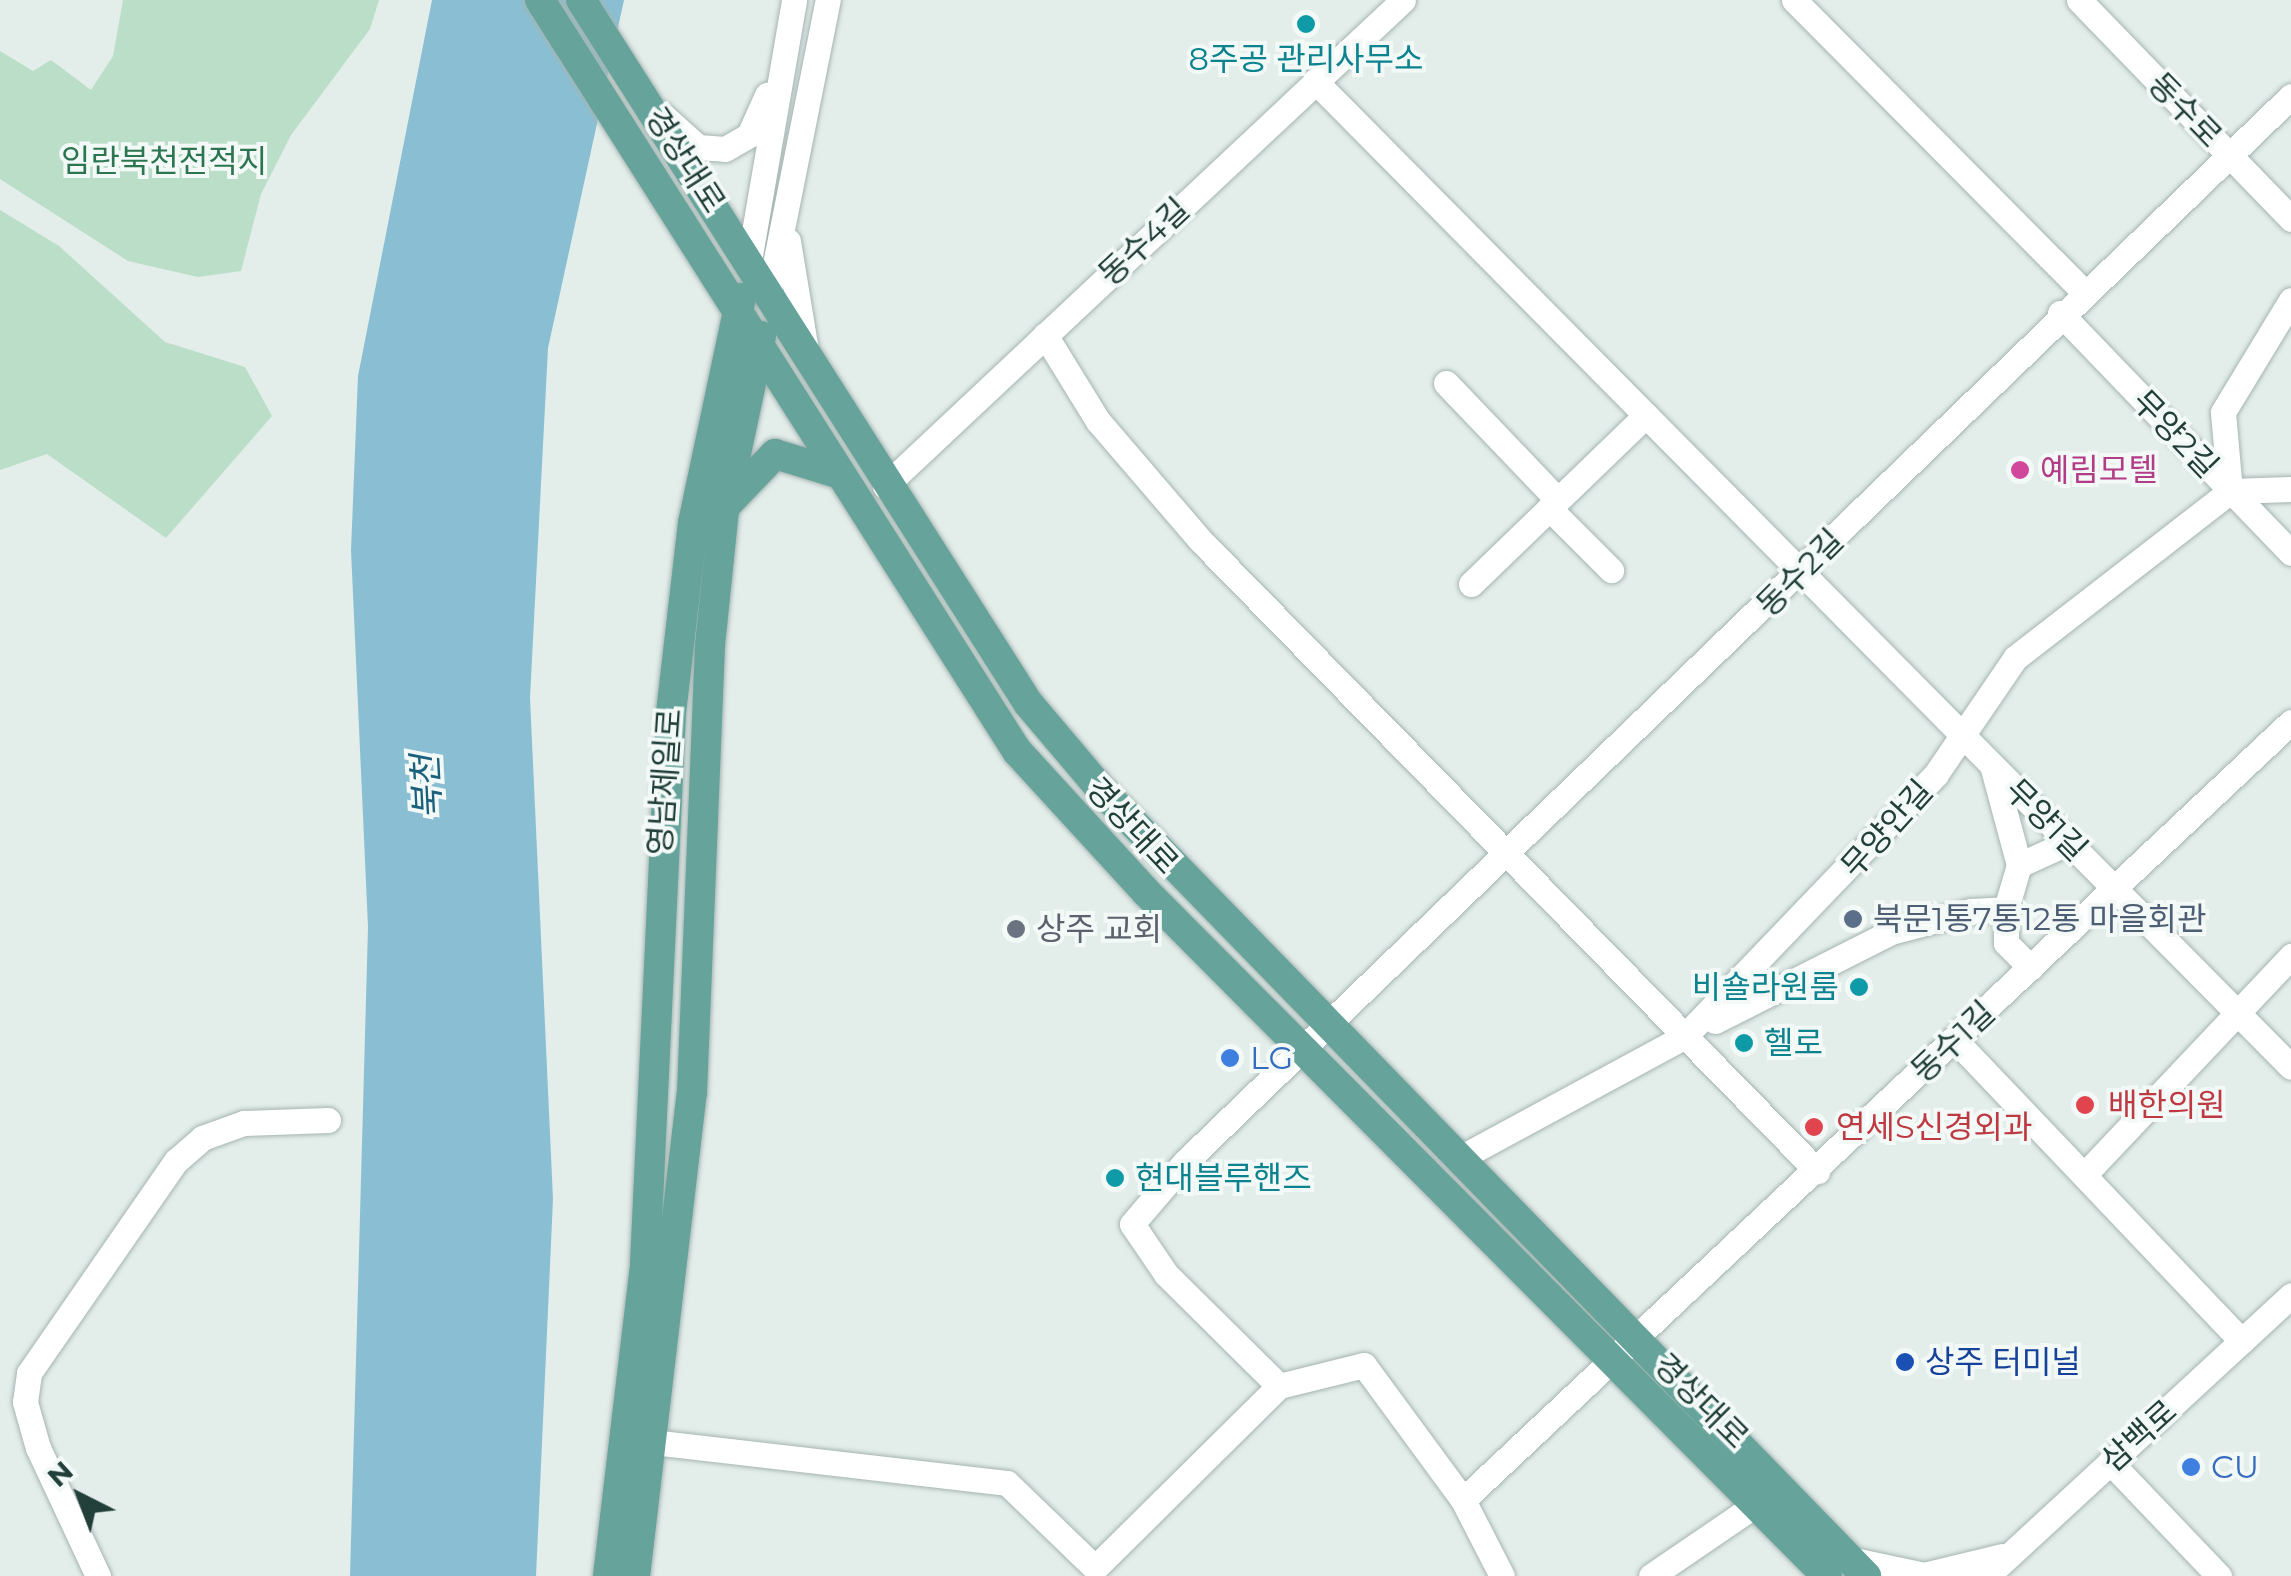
<!DOCTYPE html>
<meta charset="utf-8">
<style>
body{margin:0}
#map{position:relative;width:2291px;height:1576px;overflow:hidden;background:#e3edea;font-family:Montserrat,"Noto Sans KR",sans-serif}
div>[style]{position:absolute}
.green>*{inset:0;background:#bbdec9}
.water>*{inset:0;background:#8abfd3}
.roads{filter:drop-shadow(0 0 2px #a5b5b2) drop-shadow(0 0 2px #a5b5b2)}
.minor>*{height:25px;margin:-12.5px;padding:0 12.5px;transform-origin:12.5px;border-radius:12.5px;background:#fff}
.major>*{height:30px;margin:-15px;padding:0 15px;transform-origin:15px;border-radius:15px;background:#66a39b}
.dots>*{width:28px;height:28px;translate:-50% -50%;box-sizing:border-box;border:5px solid #f3f9f7;border-radius:50%}
span{translate:-50% -50%;white-space:nowrap;text-align:center;line-height:1.15;-webkit-text-stroke:8px #f3f9f7;paint-order:stroke}
.culture-label{font-size:32px;color:#0d838f}
.right{translate:-100% -50%;text-align:right}
.left{translate:0 -50%;text-align:left}
.street-label{font-size:32px;color:#223f3a}
.park-label{font-size:32px;color:#2b7651}
.hotel-label{font-size:32px;color:#b23c85}
.service-label{font-size:32px;color:#4e5e75}
.worship-label{font-size:32px;color:#5b616d}
.shop-label{font-size:32px;color:#366cbe}
.health-label{font-size:32px;color:#be3a42}
.transit-label{font-size:32px;color:#164399}
.water-label{font-size:35px;color:#1b607c;font-style:italic}
.north{position:absolute;left:30px;top:1446px;width:100px;height:100px;-webkit-text-stroke:8px #f3f9f7;paint-order:stroke;rotate:318deg;font-size:28px;font-weight:700;line-height:40px;text-align:center;color:#223f3a}
.north::after{content:'';display:block;margin:auto;width:35px;height:45px;background:#223f3a;clip-path:polygon(50% 0,100% 100%,50% 72%,0 100%)}
</style>
<div id="map">
<div class="green">
<i style="clip-path:polygon(123px 0,379px 0,370px 29px,291px 135px,261px 194px,241px 271px,198px 277px,128px 261px,0 179px,0 51px,33px 71px,51px 60px,91px 90px,113px 56px)"></i>
<i style="clip-path:polygon(0 210px,59px 246px,165px 342px,245px 367px,272px 416px,166px 538px,47px 454px,0 470px)"></i>
</div>
<div class="water">
<i style="clip-path:polygon(432px 0,624px 0,548px 348px,530px 698px,553px 1199px,536px 1576px,350px 1576px,368px 927px,351px 550px,358px 376px)"></i>
</div>
<div class="roads">
<div class="minor">
<i style="left:1794px;top:0;width:410px;rotate:45.2deg"></i>
<i style="left:2079px;top:0;width:305px;rotate:45.9deg"></i>
<i style="left:1315px;top:81px;width:1387px;rotate:45.29deg"></i>
<i style="left:660px;top:113px;width:51px;rotate:41.8deg"></i>
<i style="left:698px;top:147px;width:27px;rotate:4deg"></i>
<i style="left:725px;top:149px;width:28px;rotate:-30deg"></i>
<i style="left:749px;top:135px;width:44px;rotate:-65.8deg"></i>
<i style="left:788px;top:241px;width:105px;rotate:80.7deg"></i>
<i style="left:749px;top:261px;width:265px;rotate:-80.2deg"></i>
<i style="left:769px;top:294px;width:300px;rotate:-78.7deg"></i>
<i style="left:2060px;top:313px;width:333px;rotate:46.1deg"></i>
<i style="left:1045px;top:335px;width:101px;rotate:58.4deg"></i>
<i style="left:1098px;top:421px;width:157px;rotate:49.4deg"></i>
<i style="left:1200px;top:540px;width:883px;rotate:45.64deg"></i>
<i style="left:1446px;top:383px;width:161px;rotate:46.3deg"></i>
<i style="left:885px;top:486px;width:710px;rotate:-43.17deg"></i>
<i style="left:2230px;top:491px;width:79px;rotate:-95.1deg"></i>
<i style="left:2223px;top:412px;width:131px;rotate:-58.7deg"></i>
<i style="left:1549px;top:508px;width:88px;rotate:45deg"></i>
<i style="left:1471px;top:584px;width:243px;rotate:-44deg"></i>
<i style="left:1992px;top:765px;width:104px;rotate:74.9deg"></i>
<i style="left:2019px;top:865px;width:46px;rotate:106.5deg"></i>
<i style="left:2019px;top:865px;width:55px;rotate:-24.7deg"></i>
<i style="left:1715px;top:1021px;width:197px;rotate:-26.8deg"></i>
<i style="left:1891px;top:932px;width:83px;rotate:-14.7deg"></i>
<i style="left:1971px;top:911px;width:35px;rotate:-3deg"></i>
<i style="left:2006px;top:909px;width:34px;rotate:90deg"></i>
<i style="left:2006px;top:943px;width:35px;rotate:45deg"></i>
<i style="left:1955px;top:1040px;width:416px;rotate:46.4deg"></i>
<i style="left:1458px;top:1159px;width:257px;rotate:-28.4deg"></i>
<i style="left:1684px;top:1037px;width:364px;rotate:-46.2deg"></i>
<i style="left:1936px;top:774px;width:140px;rotate:-55.7deg"></i>
<i style="left:2015px;top:658px;width:272px;rotate:-37.8deg"></i>
<i style="left:2230px;top:491px;width:61px;rotate:-1.9deg"></i>
<i style="left:2086px;top:1173px;width:299px;rotate:-46.6deg"></i>
<i style="left:653px;top:1442px;width:356px;rotate:6.6deg"></i>
<i style="left:1007px;top:1483px;width:122px;rotate:44deg"></i>
<i style="left:1095px;top:1568px;width:259px;rotate:-44.7deg"></i>
<i style="left:2110px;top:1462px;width:158px;rotate:46.3deg"></i>
<i style="left:1463px;top:1500px;width:1136px;rotate:-43.22deg"></i>
<i style="left:1849px;top:1559px;width:77px;rotate:12deg"></i>
<i style="left:1924px;top:1575px;width:80px;rotate:-13.7deg"></i>
<i style="left:98px;top:1576px;width:141px;rotate:-115.1deg"></i>
<i style="left:38px;top:1448px;width:48px;rotate:-105.8deg"></i>
<i style="left:25px;top:1402px;width:29px;rotate:-82deg"></i>
<i style="left:29px;top:1373px;width:258px;rotate:-55.3deg"></i>
<i style="left:176px;top:1161px;width:35px;rotate:-41deg"></i>
<i style="left:202px;top:1138px;width:45px;rotate:-19.7deg"></i>
<i style="left:244px;top:1123px;width:84px;rotate:-2deg"></i>
<i style="left:1502px;top:1576px;width:85px;rotate:-117.2deg"></i>
<i style="left:1463px;top:1500px;width:167px;rotate:-126.3deg"></i>
<i style="left:1364px;top:1365px;width:88px;rotate:166.1deg"></i>
<i style="left:1279px;top:1386px;width:159px;rotate:-135.3deg"></i>
<i style="left:1166px;top:1274px;width:60px;rotate:-124.2deg"></i>
<i style="left:1132px;top:1224px;width:82px;rotate:-49.5deg"></i>
<i style="left:1185px;top:1162px;width:1536px;rotate:-43.94deg"></i>
<i style="left:1651px;top:1576px;width:126px;rotate:-34.3deg"></i>
<i style="left:1987px;top:1576px;width:414px;rotate:-42.7deg"></i>
</div>
<div class="major">
<i style="left:540px;top:0;width:890px;rotate:57.58deg"></i>
<i style="left:1017px;top:751px;width:191px;rotate:47.5deg"></i>
<i style="left:1146px;top:892px;width:965px;rotate:45.13deg"></i>
<i style="left:581px;top:0;width:833px;rotate:57.55deg"></i>
<i style="left:1028px;top:703px;width:118px;rotate:49.8deg"></i>
<i style="left:1104px;top:793px;width:1093px;rotate:45.78deg"></i>
<i style="left:728px;top:503px;width:68px;rotate:-46.2deg"></i>
<i style="left:775px;top:454px;width:68px;rotate:17.1deg"></i>
<i style="left:608px;top:1576px;width:314px;rotate:-83.2deg"></i>
<i style="left:645px;top:1264px;width:552px;rotate:-87.3deg"></i>
<i style="left:671px;top:713px;width:191px;rotate:-83.4deg"></i>
<i style="left:693px;top:523px;width:230px;rotate:-78deg"></i>
<i style="left:635px;top:1576px;width:486px;rotate:-83.3deg"></i>
<i style="left:692px;top:1093px;width:448px;rotate:-87.7deg"></i>
<i style="left:710px;top:645px;width:136px;rotate:-84.1deg"></i>
<i style="left:724px;top:510px;width:178px;rotate:-78deg"></i>
</div>
</div>
<div class="dots">
<i style="left:1306px;top:24px;background:#0f9aa8"></i>
<i style="left:2020px;top:470px;background:#d1479c"></i>
<i style="left:1853px;top:919px;background:#5c6f8a"></i>
<i style="left:1016px;top:929px;background:#6b7280"></i>
<i style="left:1859px;top:987px;background:#0f9aa8"></i>
<i style="left:1744px;top:1043px;background:#0f9aa8"></i>
<i style="left:1230px;top:1058px;background:#3f7fe0"></i>
<i style="left:2085px;top:1105px;background:#e0444e"></i>
<i style="left:1814px;top:1127px;background:#e0444e"></i>
<i style="left:1115px;top:1178px;background:#0f9aa8"></i>
<i style="left:1905px;top:1362px;background:#1a4fb4"></i>
<i style="left:2191px;top:1467px;background:#3f7fe0"></i>
</div>
<div class="culture-label">
<span style="left:1306px;top:59px">8주공 관리사무소</span>
<span class="right" style="left:1839px;top:987px">비숄라원룸</span>
<span class="left" style="left:1764px;top:1043px">헬로</span>
<span class="left" style="left:1135px;top:1178px">현대블루핸즈</span>
</div>
<div class="street-label">
<span style="left:2185px;top:110px;rotate:46deg">동수로</span>
<span style="left:685px;top:160px;rotate:57deg">경상대로</span>
<span style="left:1144px;top:242px;rotate:-43deg">동수4길</span>
<span style="left:2175px;top:434px;rotate:46deg">무양2길</span>
<span style="left:1800px;top:573px;rotate:-45deg">동수2길</span>
<span style="left:665px;top:782px;rotate:-86deg">영남제일로</span>
<span style="left:2046px;top:820px;rotate:45deg">무양1길</span>
<span style="left:1132px;top:826px;rotate:47deg">경상대로</span>
<span style="left:1887px;top:829px;rotate:-48deg">무양안길</span>
<span style="left:1953px;top:1042px;rotate:-43deg">동수1길</span>
<span style="left:1701px;top:1401px;rotate:45deg">경상대로</span>
<span style="left:2139px;top:1436px;rotate:-42deg">삼백로</span>
</div>
<div class="park-label">
<span style="left:164px;top:161px">임란북천전적지</span>
</div>
<div class="hotel-label">
<span class="left" style="left:2040px;top:470px">예림모텔</span>
</div>
<div class="service-label">
<span class="left" style="left:1873px;top:919px">북문1통7통12통 마을회관</span>
</div>
<div class="worship-label">
<span class="left" style="left:1036px;top:929px">상주 교회</span>
</div>
<div class="shop-label">
<span class="left" style="left:1250px;top:1058px">LG</span>
<span class="left" style="left:2211px;top:1467px">CU</span>
</div>
<div class="health-label">
<span class="left" style="left:2108px;top:1105px">배한의원</span>
<span class="left" style="left:1836px;top:1127px">연세S신경외과</span>
</div>
<div class="transit-label">
<span class="left" style="left:1925px;top:1362px">상주 터미널</span>
</div>
<div class="water-label">
<span style="left:427px;top:787px;rotate:-93deg">북천</span>
</div>
<div class="north">N</div>
</div>
